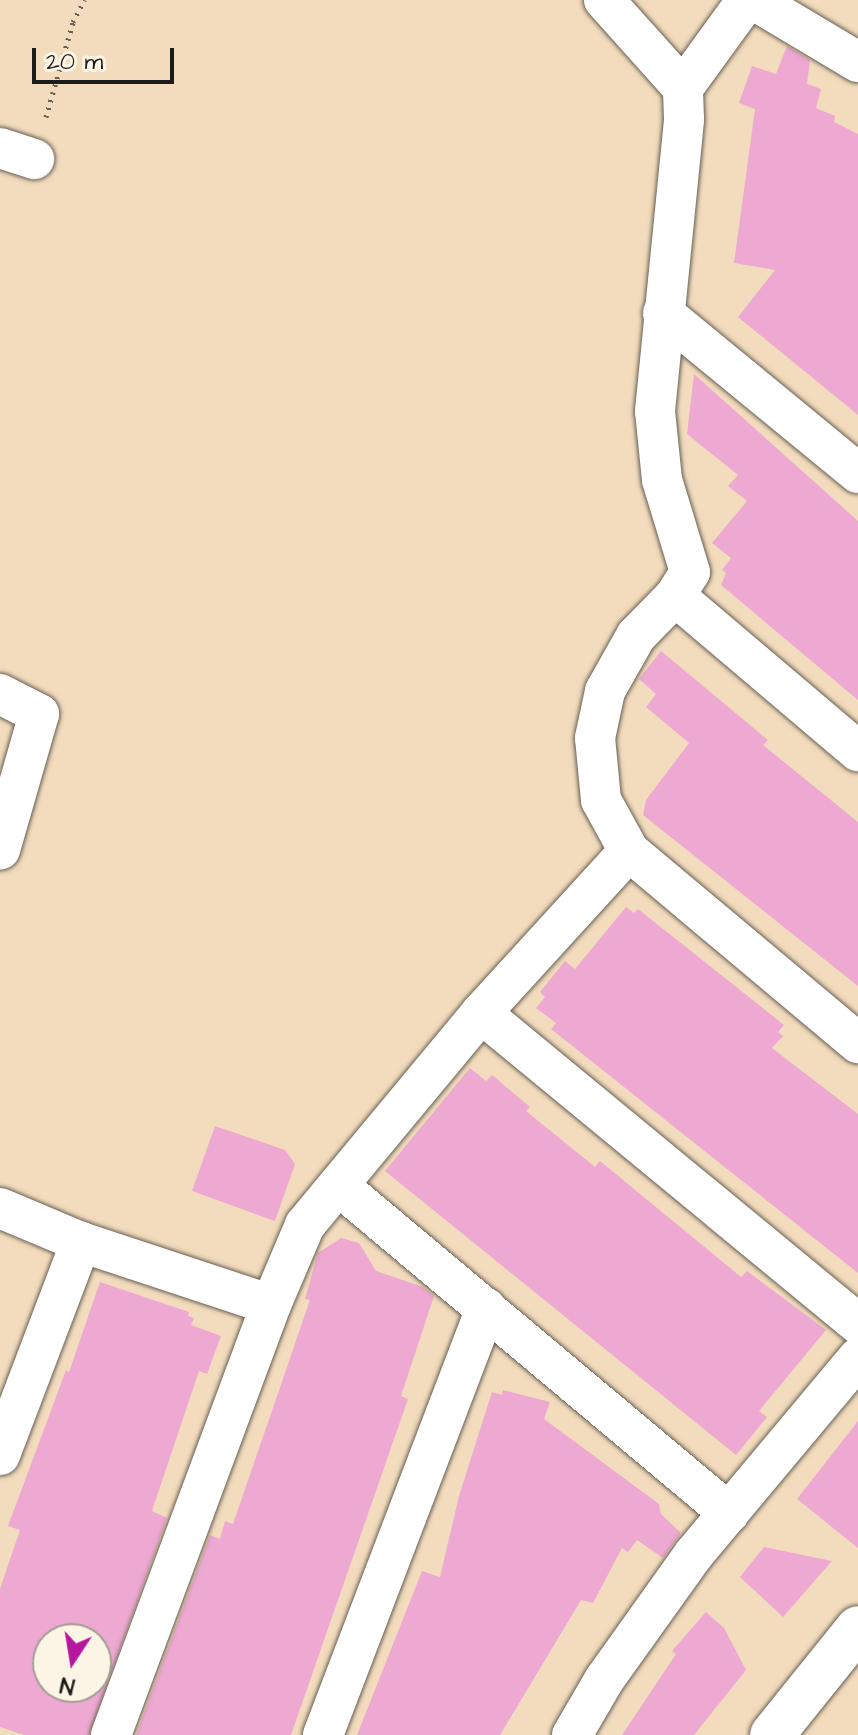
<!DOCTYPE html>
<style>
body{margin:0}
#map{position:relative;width:858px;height:1735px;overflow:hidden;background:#f3dcbd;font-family:"Architects Daughter",sans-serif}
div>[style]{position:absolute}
.building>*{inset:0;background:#eda9d1}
.path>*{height:5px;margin-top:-2.5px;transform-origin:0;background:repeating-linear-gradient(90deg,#675f54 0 2px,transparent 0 8px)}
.roads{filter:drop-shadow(0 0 2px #675f54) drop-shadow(0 0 2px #675f54)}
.minor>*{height:40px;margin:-20px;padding:0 20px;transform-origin:20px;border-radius:20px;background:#fff}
.tertiary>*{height:44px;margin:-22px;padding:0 22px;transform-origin:22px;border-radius:22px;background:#fff}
span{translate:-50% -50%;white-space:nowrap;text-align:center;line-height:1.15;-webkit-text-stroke:7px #fcf5e5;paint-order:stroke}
.north{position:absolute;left:32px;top:1623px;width:80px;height:80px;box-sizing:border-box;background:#fcf5e5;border:2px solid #a29e95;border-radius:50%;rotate:192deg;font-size:22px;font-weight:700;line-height:32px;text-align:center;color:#1c1c1c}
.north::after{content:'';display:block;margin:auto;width:28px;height:36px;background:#b5179e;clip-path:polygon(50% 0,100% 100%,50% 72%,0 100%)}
.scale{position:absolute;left:32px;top:48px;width:142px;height:36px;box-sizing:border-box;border:4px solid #1c1c1c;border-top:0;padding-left:10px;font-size:24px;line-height:28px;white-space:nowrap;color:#1c1c1c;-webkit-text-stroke:6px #fcf5e5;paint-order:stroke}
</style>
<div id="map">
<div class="building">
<i style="clip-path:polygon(787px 46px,810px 60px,807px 84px,821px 89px,816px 108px,835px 116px,834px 122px,858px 134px,858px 415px,738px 317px,775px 270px,734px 263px,755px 109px,739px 103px,752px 66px,776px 74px)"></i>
<i style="clip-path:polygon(694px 374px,858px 521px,858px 700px,721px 585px,726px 573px,722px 570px,731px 558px,712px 543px,747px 501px,728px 486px,738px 475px,687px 434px)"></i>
<i style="clip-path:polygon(661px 651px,768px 740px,763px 745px,858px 822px,858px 986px,643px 815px,646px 800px,689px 743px,646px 707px,656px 694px,639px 679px)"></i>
<i style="clip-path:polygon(626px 907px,634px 913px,638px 909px,784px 1025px,778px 1032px,783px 1036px,772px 1048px,858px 1114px,858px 1273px,551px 1029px,556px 1023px,536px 1008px,545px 997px,540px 992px,565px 961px,575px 969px)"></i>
<i style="clip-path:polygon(470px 1068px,486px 1081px,492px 1075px,530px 1107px,526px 1111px,595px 1167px,600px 1161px,741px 1277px,747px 1271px,826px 1330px,759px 1411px,767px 1417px,736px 1455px,385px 1171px)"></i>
<i style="clip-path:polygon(215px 1126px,285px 1150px,295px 1164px,275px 1221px,192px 1191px)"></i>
<i style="clip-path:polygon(341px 1238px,359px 1243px,376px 1271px,423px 1287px,434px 1296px,401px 1396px,408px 1399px,291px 1735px,136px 1735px,210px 1535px,220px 1539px,225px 1521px,233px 1524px,310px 1300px,305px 1299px,318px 1253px)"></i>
<i style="clip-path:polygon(evenodd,100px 1282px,189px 1312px,188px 1316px,194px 1318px,191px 1325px,221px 1336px,207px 1374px,199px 1371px,152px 1511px,167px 1518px,89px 1735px,24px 1735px,0 1727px,0 1589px,20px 1530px,8px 1526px,66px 1370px,69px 1372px,100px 1282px,48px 1639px,96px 1639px,96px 1687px,48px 1687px,48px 1639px)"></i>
<i style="clip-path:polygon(503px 1390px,550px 1402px,544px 1419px,659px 1504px,661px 1514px,681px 1533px,663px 1558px,637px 1540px,628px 1552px,622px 1548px,593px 1603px,581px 1600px,500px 1735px,357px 1735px,422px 1571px,440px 1577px,459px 1496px,492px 1392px,502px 1395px)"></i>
<i style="clip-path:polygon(858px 1421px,858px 1548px,797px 1499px)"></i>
<i style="clip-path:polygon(764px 1547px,832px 1561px,783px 1617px,740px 1577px)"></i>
<i style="clip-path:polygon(706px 1612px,724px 1628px,746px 1670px,694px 1735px,622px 1735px,676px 1654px,672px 1651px)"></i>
</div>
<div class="path">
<i style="left:46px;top:117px;width:99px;rotate:-74.1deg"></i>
<i style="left:73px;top:22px;width:25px;rotate:-63deg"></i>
</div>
<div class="roads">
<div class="minor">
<i style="left:604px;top:0;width:118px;rotate:48.1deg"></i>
<i style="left:683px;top:88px;width:109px;rotate:-54deg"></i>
<i style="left:754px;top:0;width:121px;rotate:30.8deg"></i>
<i style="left:0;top:148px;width:36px;rotate:18deg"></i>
<i style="left:663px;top:313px;width:252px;rotate:39.4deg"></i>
<i style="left:675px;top:596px;width:240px;rotate:40.3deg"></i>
<i style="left:0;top:694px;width:44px;rotate:27.1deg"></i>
<i style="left:39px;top:714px;width:141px;rotate:106deg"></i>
<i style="left:629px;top:851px;width:299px;rotate:40deg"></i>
<i style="left:481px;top:1013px;width:489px;rotate:39.5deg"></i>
<i style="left:339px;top:1186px;width:509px;rotate:39.98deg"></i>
<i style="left:0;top:1208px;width:88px;rotate:22.8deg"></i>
<i style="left:81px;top:1242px;width:200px;rotate:18.3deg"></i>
<i style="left:271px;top:1305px;width:87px;rotate:-67deg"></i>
<i style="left:305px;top:1225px;width:276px;rotate:-50.3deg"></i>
<i style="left:481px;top:1013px;width:219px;rotate:-47.6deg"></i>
<i style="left:629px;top:851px;width:58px;rotate:-118.8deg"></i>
<i style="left:601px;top:800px;width:62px;rotate:-95.5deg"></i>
<i style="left:595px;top:738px;width:48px;rotate:-78deg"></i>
<i style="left:605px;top:691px;width:63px;rotate:-60.6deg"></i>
<i style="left:636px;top:636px;width:56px;rotate:-45.7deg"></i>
<i style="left:675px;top:596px;width:28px;rotate:-58deg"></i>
<i style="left:690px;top:572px;width:96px;rotate:-106.9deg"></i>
<i style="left:662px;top:480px;width:69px;rotate:-95.8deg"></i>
<i style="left:655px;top:411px;width:293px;rotate:-84.3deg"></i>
<i style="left:684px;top:119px;width:31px;rotate:-92deg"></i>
<i style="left:0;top:1455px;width:228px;rotate:-69.2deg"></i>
<i style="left:111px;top:1735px;width:459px;rotate:-69.6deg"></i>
<i style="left:323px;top:1735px;width:457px;rotate:-69.1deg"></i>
<i style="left:572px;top:1735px;width:64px;rotate:-59.8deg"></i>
<i style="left:604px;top:1680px;width:155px;rotate:-54.5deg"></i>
<i style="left:694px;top:1554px;width:256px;rotate:-50.1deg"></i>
</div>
<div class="tertiary">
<i style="left:772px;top:1735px;width:137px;rotate:-51.2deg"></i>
</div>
</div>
<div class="north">N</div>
<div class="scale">20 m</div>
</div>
